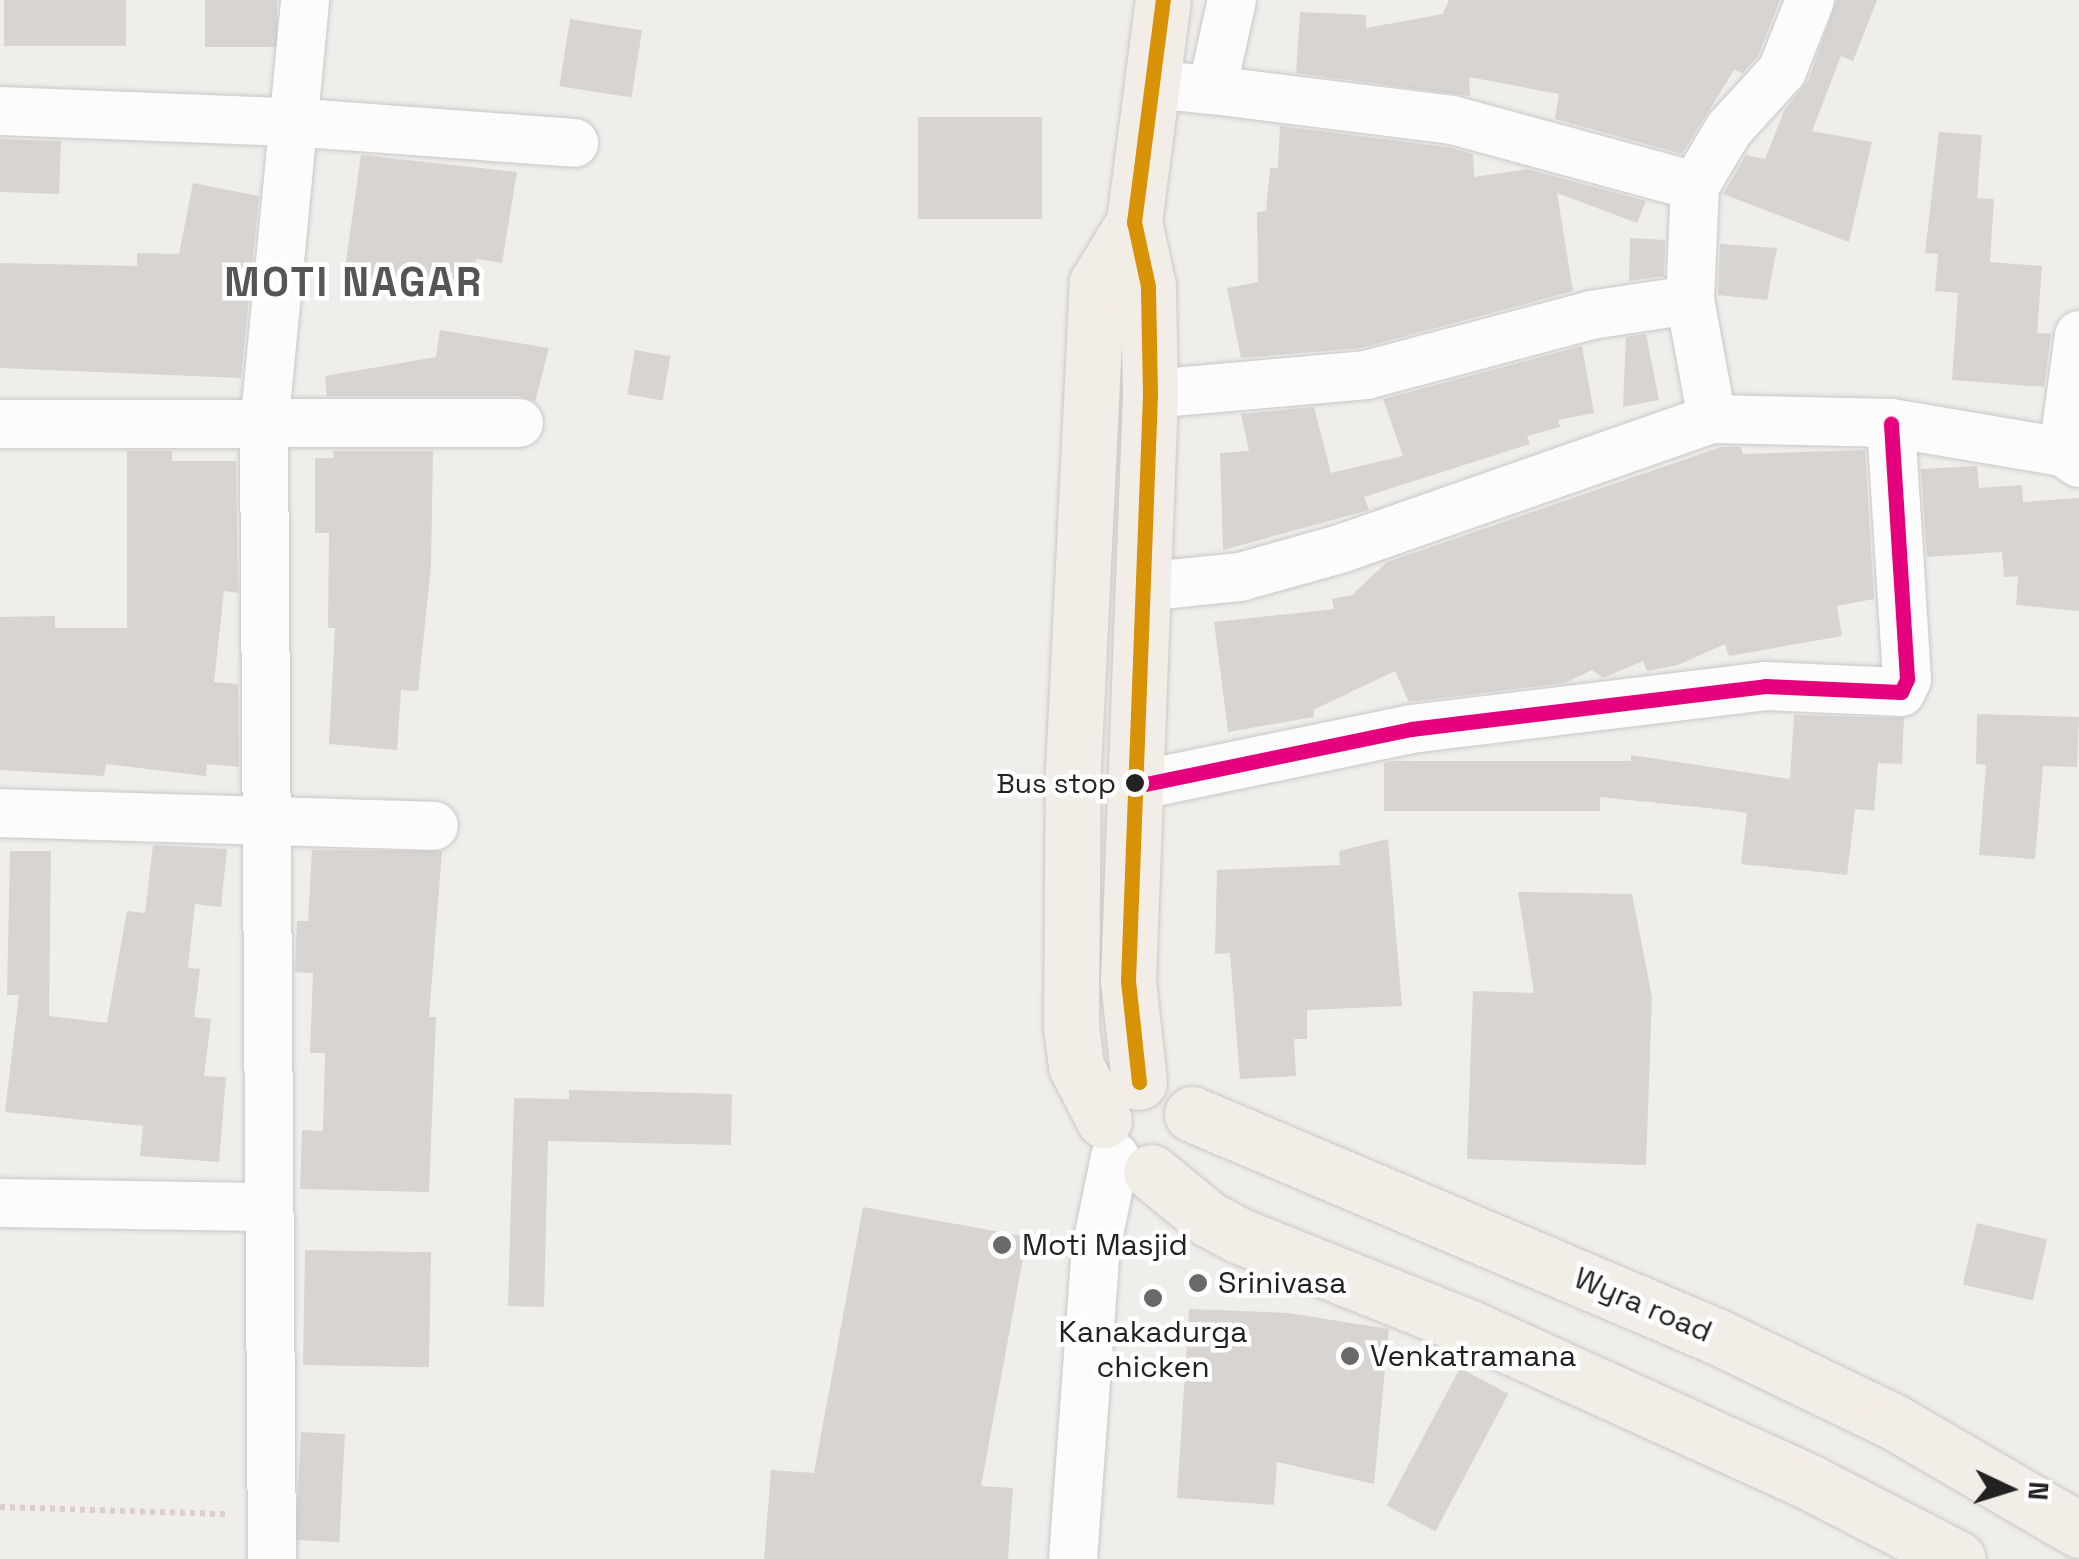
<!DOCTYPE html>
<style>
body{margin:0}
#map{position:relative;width:2079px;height:1559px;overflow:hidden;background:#f0eeeb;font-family:"Space Grotesk",sans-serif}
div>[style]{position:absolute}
.building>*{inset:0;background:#d7d4d2;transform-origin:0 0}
.path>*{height:6px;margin-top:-3px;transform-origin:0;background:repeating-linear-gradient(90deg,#dccecd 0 5px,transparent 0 10px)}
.roads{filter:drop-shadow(0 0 2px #c9c8c7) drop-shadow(0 0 2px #c9c8c7)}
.street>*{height:48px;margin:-24px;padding:0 24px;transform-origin:24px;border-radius:24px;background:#fdfcfc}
.primary>*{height:55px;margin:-27.5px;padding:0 27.5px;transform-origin:27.5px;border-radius:27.5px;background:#f3ede7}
.bus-1>*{height:15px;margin:-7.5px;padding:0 7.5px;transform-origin:7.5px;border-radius:7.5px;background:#e5007d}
.bus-2>*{height:15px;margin:-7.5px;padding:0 7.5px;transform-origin:7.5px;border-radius:7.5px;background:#d79205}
.dots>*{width:28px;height:28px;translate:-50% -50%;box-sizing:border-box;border:5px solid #fff;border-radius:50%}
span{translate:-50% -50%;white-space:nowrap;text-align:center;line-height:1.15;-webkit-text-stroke:9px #fff;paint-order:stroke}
.bus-label{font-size:28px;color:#222}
.right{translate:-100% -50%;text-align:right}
.poi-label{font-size:30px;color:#222}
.left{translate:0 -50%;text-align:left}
.street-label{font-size:30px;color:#222}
.district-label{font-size:40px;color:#555;font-weight:700;letter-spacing:2.5px}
.north{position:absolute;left:1959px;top:1439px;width:100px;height:100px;-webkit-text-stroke:8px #fff;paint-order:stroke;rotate:94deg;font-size:28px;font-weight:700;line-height:40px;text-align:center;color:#222}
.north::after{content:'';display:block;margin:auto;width:35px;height:45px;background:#222;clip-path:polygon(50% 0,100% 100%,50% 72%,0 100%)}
</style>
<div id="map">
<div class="building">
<i style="left:4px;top:0;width:122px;height:46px"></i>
<i style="left:205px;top:0;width:72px;height:47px"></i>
<i style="clip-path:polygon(1449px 0,1780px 0,1758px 56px,1743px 73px,1734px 70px,1682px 154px,1555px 119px,1559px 94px,1469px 77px,1470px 96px,1296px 73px,1300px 12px,1366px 15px,1366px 28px,1443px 14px)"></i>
<i style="clip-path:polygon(1837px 0,1877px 0,1853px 61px,1841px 56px,1812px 131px,1872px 142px,1849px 242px,1723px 194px,1746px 155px,1765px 159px,1785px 109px,1808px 81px)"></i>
<i style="left:570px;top:19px;width:73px;height:68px;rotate:9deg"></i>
<i style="left:918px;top:117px;width:124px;height:102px"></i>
<i style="clip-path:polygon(1280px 126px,1447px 147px,1473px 154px,1474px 177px,1527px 169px,1646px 201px,1637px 223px,1557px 193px,1573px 291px,1361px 348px,1241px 358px,1227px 288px,1258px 282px,1257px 212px,1266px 211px,1270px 168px,1278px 168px)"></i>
<i style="clip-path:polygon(1939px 132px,1982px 135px,1977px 198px,1994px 199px,1990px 262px,2042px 266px,2037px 333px,2051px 334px,2044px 387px,1952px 380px,1958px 293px,1935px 291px,1938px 254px,1925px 253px)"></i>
<i style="left:0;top:139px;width:61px;height:53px;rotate:2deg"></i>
<i style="clip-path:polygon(361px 155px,517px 172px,502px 263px,476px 259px,470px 297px,344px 275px)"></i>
<i style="clip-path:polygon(193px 183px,259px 196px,241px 378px,0 368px,0 263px,137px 266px,137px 253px,179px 254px)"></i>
<i style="clip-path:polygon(1630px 238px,1665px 240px,1664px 276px,1629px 281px)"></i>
<i style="clip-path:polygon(1720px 244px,1777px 248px,1767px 300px,1718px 295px)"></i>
<i style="clip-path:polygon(440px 330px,549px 348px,535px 402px,519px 396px,327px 396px,325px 376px,436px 357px)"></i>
<i style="clip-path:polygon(1646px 334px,1659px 400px,1623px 407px,1626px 337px)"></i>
<i style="clip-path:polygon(1582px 346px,1594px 413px,1558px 420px,1560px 427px,1527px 436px,1530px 444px,1364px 497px,1369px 510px,1223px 550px,1220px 453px,1249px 451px,1241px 414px,1314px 407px,1331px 473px,1403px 456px,1383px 399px)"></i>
<i style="left:635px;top:350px;width:36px;height:45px;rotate:10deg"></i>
<i style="clip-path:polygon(1721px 447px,1741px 447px,1743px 454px,1865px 450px,1874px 599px,1837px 606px,1842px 636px,1729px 656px,1725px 644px,1678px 665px,1647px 671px,1643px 661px,1603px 678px,1592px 670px,1565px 683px,1409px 702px,1395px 671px,1313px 710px,1314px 717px,1228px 732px,1214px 622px,1334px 609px,1332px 599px,1352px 595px,1387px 562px)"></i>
<i style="clip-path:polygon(127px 451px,172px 451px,172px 461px,236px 461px,238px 593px,224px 591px,214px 682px,238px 684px,239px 767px,207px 764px,206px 776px,106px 764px,104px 776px,0 770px,0 617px,55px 616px,55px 628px,127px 628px)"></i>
<i style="clip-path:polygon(333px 451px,433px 451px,431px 566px,418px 691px,401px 690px,397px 750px,329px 744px,335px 628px,328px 628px,329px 533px,315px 533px,315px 458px,334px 458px)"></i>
<i style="clip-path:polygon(1977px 466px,1979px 488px,2022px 485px,2023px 502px,2079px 498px,2079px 611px,2016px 605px,2018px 576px,2004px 577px,2002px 552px,1927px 557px,1921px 469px)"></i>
<i style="clip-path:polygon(1977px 714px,2079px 717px,2077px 767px,2043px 766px,2035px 859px,1979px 855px,1986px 765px,1976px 764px)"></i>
<i style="clip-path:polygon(1794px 715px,1904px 718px,1902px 764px,1878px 763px,1874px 811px,1855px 809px,1847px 875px,1741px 864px,1747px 813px,1726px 810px,1600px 797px,1600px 811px,1384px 811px,1384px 763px,1391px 761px,1631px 761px,1631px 755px,1790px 779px)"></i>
<i style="clip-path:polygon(1388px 839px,1402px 1006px,1307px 1010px,1307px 1039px,1294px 1039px,1296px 1076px,1240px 1079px,1230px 953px,1215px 954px,1217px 870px,1340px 865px,1339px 851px)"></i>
<i style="clip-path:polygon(153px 845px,227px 849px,221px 907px,195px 904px,188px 968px,200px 969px,194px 1017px,211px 1019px,204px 1076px,226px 1077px,219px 1162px,140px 1156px,143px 1126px,5px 1112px,19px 995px,7px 995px,10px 851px,51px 851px,49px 1016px,107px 1023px,127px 911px,145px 913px)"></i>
<i style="clip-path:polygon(312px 850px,442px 851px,429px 1017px,436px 1017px,429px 1192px,300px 1189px,302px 1130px,323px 1131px,325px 1053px,310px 1053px,313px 973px,295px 972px,297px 921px,308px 921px)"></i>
<i style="clip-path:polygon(1518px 892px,1632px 894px,1652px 997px,1646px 1165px,1467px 1159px,1473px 991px,1534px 993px)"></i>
<i style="clip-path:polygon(569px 1090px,732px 1094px,731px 1145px,548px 1141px,544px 1307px,508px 1306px,514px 1098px,569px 1099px)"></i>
<i style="clip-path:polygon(863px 1207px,1027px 1237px,981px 1486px,1013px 1488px,1008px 1559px,764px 1559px,771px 1470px,814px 1473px)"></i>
<i style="left:1977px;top:1223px;width:72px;height:63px;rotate:13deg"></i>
<i style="left:305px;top:1250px;width:126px;height:115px;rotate:1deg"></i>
<i style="clip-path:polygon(1189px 1309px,1288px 1313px,1389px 1329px,1374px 1484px,1277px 1462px,1274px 1505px,1177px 1498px)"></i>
<i style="left:1460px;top:1368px;width:55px;height:156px;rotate:28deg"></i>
<i style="left:301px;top:1432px;width:44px;height:108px;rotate:3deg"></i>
</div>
<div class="path">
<i style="left:0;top:1507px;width:229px;rotate:1.8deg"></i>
</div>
<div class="roads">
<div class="street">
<i style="left:1181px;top:87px;width:31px;rotate:6deg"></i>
<i style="left:1212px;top:90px;width:92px;rotate:-77.5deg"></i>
<i style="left:1212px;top:90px;width:242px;rotate:7.1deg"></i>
<i style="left:1452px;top:120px;width:252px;rotate:15.2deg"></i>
<i style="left:0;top:111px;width:290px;rotate:2.2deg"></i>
<i style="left:290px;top:122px;width:285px;rotate:4.2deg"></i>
<i style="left:1690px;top:300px;width:121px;rotate:79.5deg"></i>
<i style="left:1150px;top:394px;width:217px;rotate:-5deg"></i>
<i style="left:1366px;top:375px;width:233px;rotate:-14.9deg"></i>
<i style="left:1591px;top:315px;width:100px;rotate:-8.6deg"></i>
<i style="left:1690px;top:300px;width:114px;rotate:-87.5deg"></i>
<i style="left:1695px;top:186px;width:66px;rotate:-59.2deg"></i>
<i style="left:1729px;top:129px;width:79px;rotate:-47.6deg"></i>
<i style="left:1782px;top:71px;width:76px;rotate:-68.5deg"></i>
<i style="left:0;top:424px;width:519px;rotate:-0.11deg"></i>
<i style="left:2063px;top:452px;width:118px;rotate:-82.2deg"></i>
<i style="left:1142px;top:587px;width:99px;rotate:-5.8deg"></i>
<i style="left:1240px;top:577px;width:107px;rotate:-15.7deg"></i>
<i style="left:1343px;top:548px;width:391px;rotate:-19.3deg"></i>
<i style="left:1712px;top:419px;width:179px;rotate:1.3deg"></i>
<i style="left:1891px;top:423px;width:174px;rotate:9.6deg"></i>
<i style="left:2063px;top:452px;width:19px;rotate:35deg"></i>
<i style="left:1136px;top:786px;width:281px;rotate:-11.7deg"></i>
<i style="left:1411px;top:729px;width:357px;rotate:-6.9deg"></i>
<i style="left:1765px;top:686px;width:136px;rotate:2.5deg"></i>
<i style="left:1901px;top:692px;width:14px;rotate:-65deg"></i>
<i style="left:1907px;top:679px;width:256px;rotate:-93.6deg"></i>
<i style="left:0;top:813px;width:434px;rotate:1.7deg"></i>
<i style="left:0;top:1203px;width:266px;rotate:0.9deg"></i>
<i style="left:272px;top:1559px;width:1131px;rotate:-90.41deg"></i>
<i style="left:264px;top:428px;width:430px;rotate:-84.5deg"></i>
<i style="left:1073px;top:1559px;width:311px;rotate:-85.8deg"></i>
<i style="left:1096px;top:1249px;width:94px;rotate:-78.3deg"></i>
</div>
<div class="primary">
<i style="left:1139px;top:1082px;width:103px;rotate:-96.2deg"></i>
<i style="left:1128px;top:980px;width:586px;rotate:-87.85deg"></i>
<i style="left:1150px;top:394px;width:108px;rotate:-91.1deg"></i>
<i style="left:1148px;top:286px;width:66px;rotate:-102.3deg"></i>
<i style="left:1134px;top:222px;width:224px;rotate:-82.6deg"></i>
<i style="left:1192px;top:1114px;width:571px;rotate:22.97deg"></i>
<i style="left:1718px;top:1337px;width:195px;rotate:25.8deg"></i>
<i style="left:1894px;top:1422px;width:214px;rotate:30.3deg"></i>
<i style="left:1104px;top:1120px;width:61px;rotate:-117.4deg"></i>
<i style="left:1076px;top:1066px;width:39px;rotate:-97deg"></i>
<i style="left:1071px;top:1027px;width:257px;rotate:-89.6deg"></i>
<i style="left:1073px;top:770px;width:488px;rotate:-87.2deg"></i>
<i style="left:1097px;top:283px;width:71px;rotate:-58.8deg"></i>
<i style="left:1151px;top:1172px;width:74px;rotate:39.5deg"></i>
<i style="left:1208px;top:1219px;width:36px;rotate:28deg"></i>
<i style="left:1240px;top:1236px;width:248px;rotate:21.8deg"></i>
<i style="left:1470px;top:1328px;width:375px;rotate:24.4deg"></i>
<i style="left:1811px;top:1483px;width:165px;rotate:27.3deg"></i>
</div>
</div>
<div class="bus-1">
<i style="left:1136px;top:786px;width:281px;rotate:-11.7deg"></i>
<i style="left:1411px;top:729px;width:357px;rotate:-6.9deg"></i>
<i style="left:1765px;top:686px;width:136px;rotate:2.5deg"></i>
<i style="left:1901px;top:692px;width:14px;rotate:-65deg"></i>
<i style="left:1907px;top:679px;width:256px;rotate:-93.6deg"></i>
</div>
<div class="bus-2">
<i style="left:1139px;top:1082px;width:103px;rotate:-96.2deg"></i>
<i style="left:1128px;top:980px;width:586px;rotate:-87.85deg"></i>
<i style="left:1150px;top:394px;width:108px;rotate:-91.1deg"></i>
<i style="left:1148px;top:286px;width:66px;rotate:-102.3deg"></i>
<i style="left:1134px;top:222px;width:224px;rotate:-82.6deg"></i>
</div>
<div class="dots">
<i style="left:1135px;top:783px;background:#222"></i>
<i style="left:1002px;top:1245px;background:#6a6968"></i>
<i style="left:1198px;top:1283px;background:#6a6968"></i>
<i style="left:1153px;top:1298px;background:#6a6968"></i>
<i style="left:1350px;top:1356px;background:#6a6968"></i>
</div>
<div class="bus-label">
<span class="right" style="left:1116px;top:783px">Bus stop</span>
</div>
<div class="poi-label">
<span class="left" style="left:1022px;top:1245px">Moti Masjid</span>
<span class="left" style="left:1218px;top:1283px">Srinivasa</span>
<span style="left:1153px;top:1349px">Kanakadurga<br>chicken</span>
<span class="left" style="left:1370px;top:1356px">Venkatramana</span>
</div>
<div class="street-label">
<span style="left:1643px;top:1305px;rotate:23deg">Wyra road</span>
</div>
<div class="district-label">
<span style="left:354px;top:283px">MOTI NAGAR</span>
</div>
<div class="north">N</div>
</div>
